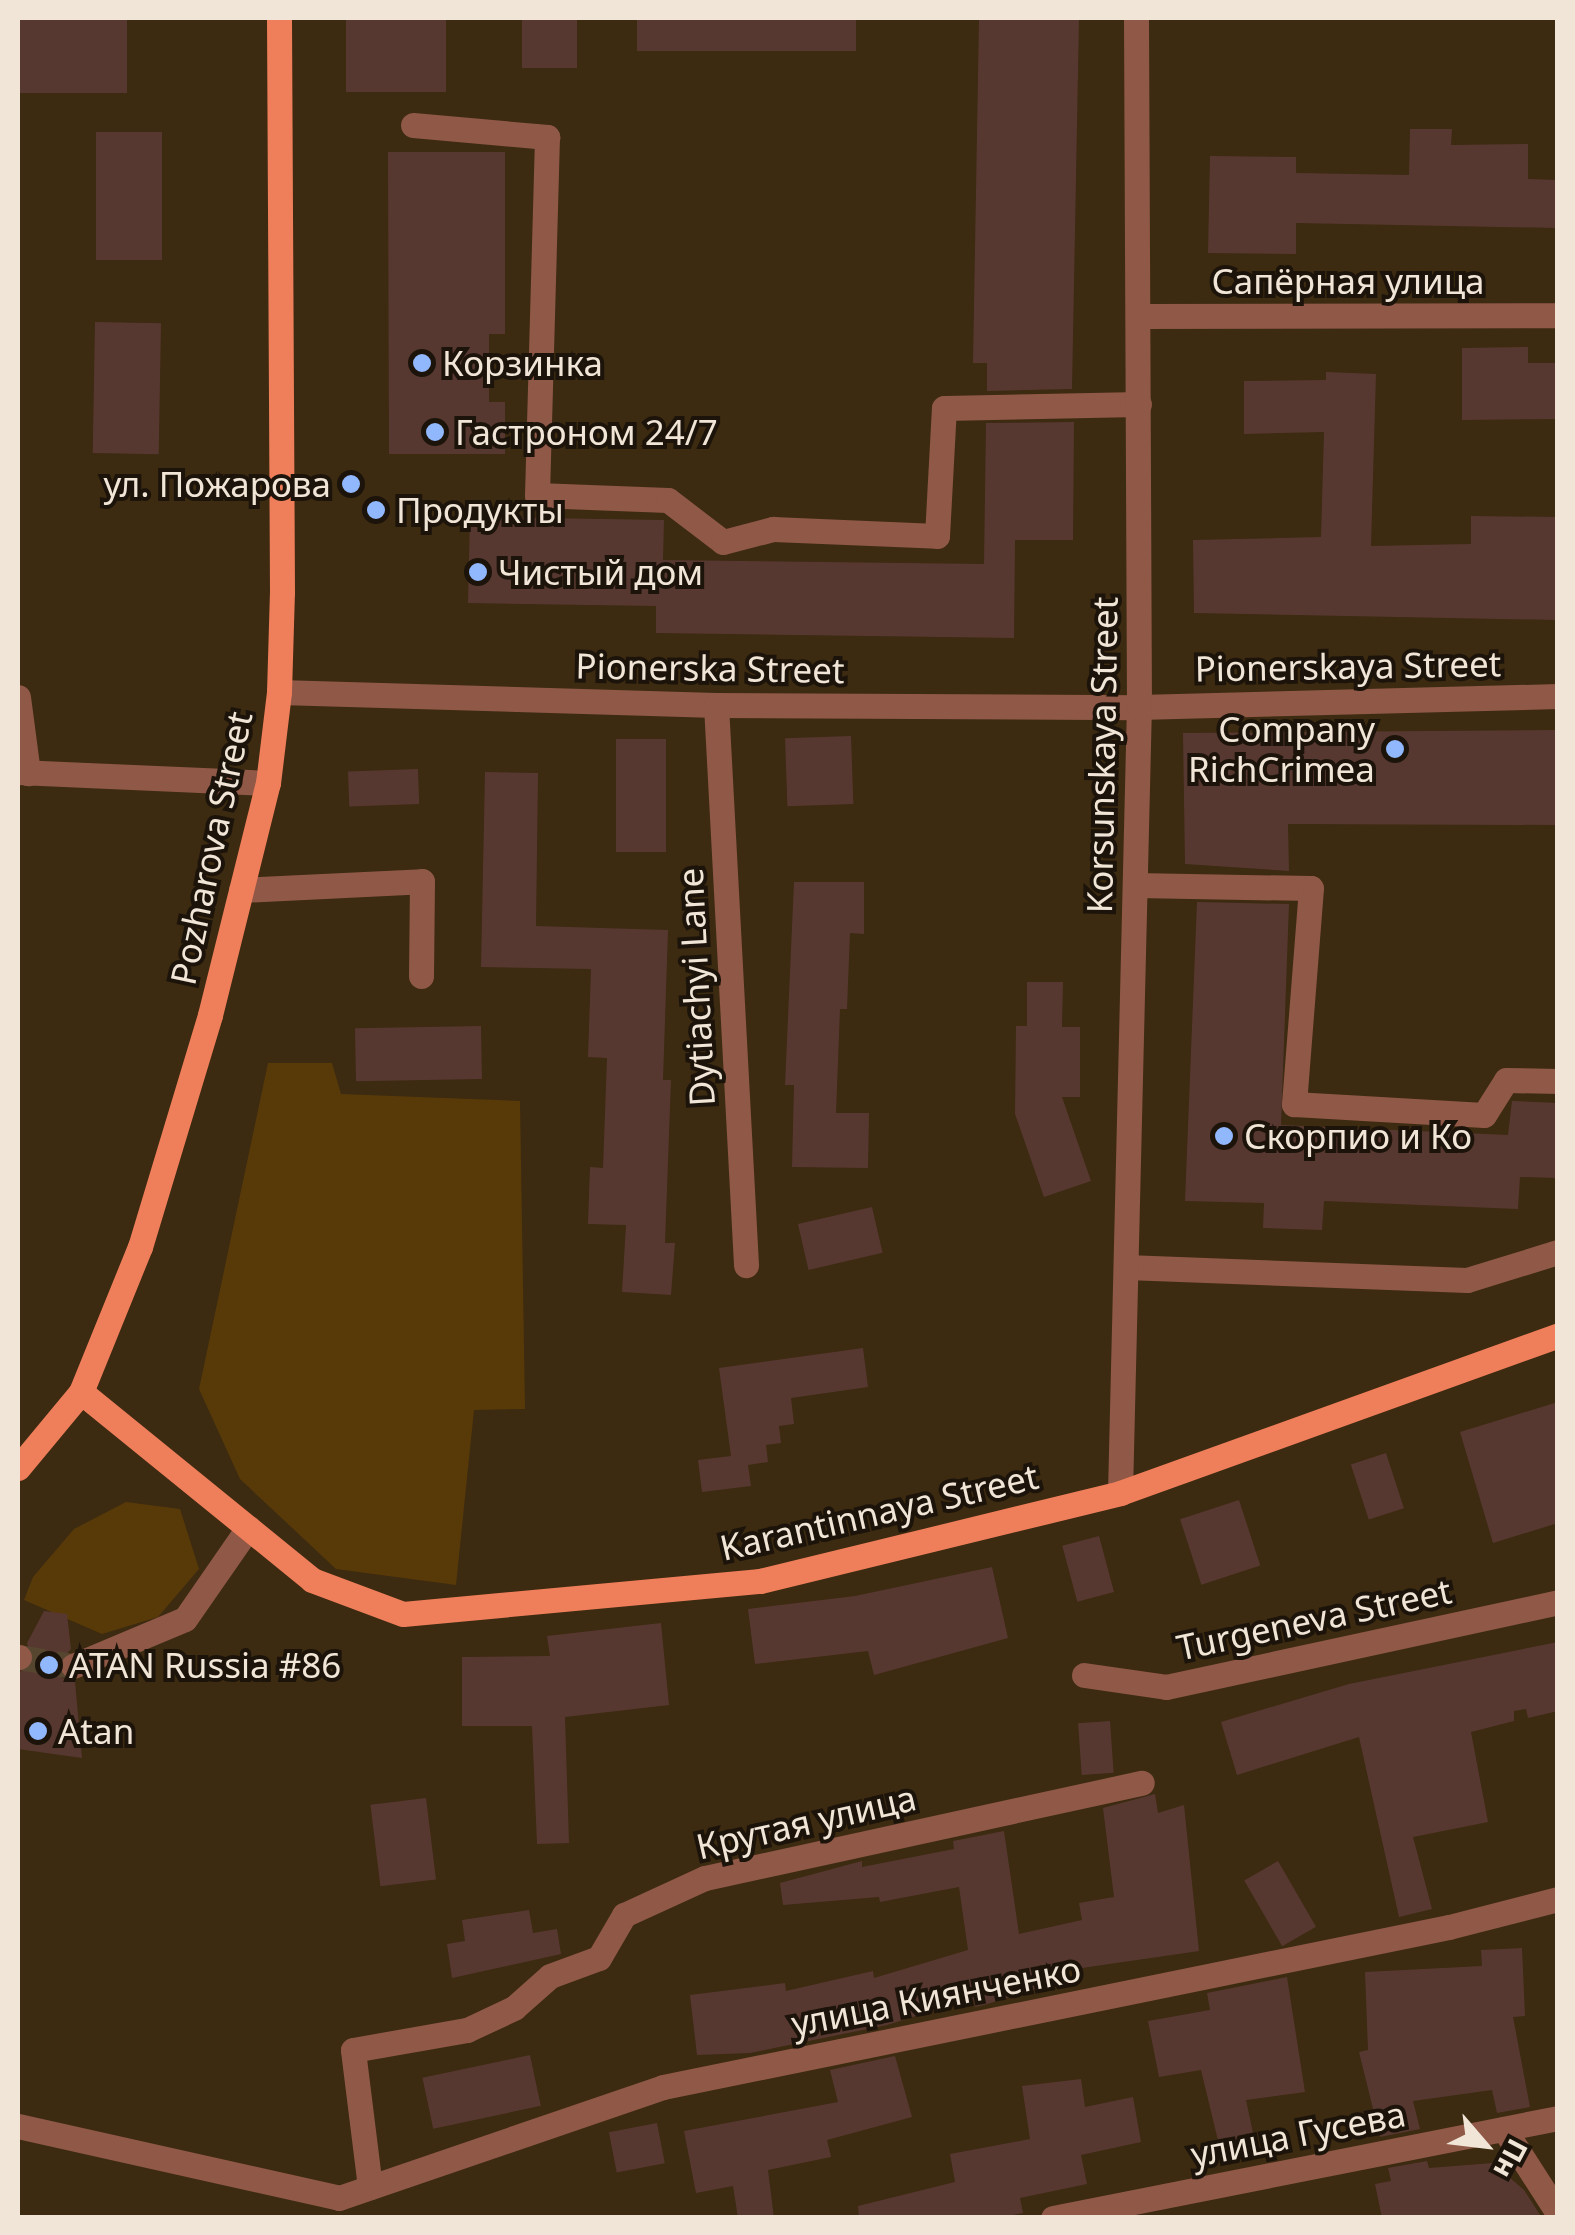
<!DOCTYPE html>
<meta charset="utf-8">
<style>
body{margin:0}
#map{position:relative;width:1575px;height:2235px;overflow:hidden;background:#3c2a11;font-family:"Noto Sans",sans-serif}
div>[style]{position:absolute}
.green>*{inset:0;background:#583a09}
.building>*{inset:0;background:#573830;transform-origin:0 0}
.minor-tunnel>*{height:25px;margin-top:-12.5px;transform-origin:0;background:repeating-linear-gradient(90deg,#57462f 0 25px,transparent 0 37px)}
.minor>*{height:25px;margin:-12.5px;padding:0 12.5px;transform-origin:12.5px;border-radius:12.5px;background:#8f5847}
.major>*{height:25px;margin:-12.5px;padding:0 12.5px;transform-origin:12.5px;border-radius:12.5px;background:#ef7e5a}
.dots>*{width:28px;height:28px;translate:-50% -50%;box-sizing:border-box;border:5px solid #1c140a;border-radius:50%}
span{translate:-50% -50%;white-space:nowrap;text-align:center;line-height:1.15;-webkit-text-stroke:8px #1c140a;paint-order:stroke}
.street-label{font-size:35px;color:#f0e5d6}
.poi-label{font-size:35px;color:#f0e5d6}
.left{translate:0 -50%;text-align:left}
.right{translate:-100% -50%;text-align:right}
.frame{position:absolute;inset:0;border:20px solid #f0e5d6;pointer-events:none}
.north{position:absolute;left:1435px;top:2095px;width:100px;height:100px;-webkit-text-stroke:8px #1c140a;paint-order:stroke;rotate:118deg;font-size:28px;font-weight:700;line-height:40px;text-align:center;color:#f0e5d6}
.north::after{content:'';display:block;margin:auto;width:35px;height:45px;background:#f0e5d6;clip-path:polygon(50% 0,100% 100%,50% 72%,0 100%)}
</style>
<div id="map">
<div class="green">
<i style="clip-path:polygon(268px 1063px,332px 1063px,341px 1094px,520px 1101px,525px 1409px,474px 1410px,456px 1585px,336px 1569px,240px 1479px,199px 1389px)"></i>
<i style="clip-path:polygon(126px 1502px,180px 1509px,199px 1569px,158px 1617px,102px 1634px,24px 1600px,33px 1577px,74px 1529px)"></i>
</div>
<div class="building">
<i style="left:18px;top:18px;width:109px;height:75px"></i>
<i style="left:346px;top:18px;width:100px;height:74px"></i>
<i style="left:522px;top:18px;width:55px;height:50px"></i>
<i style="left:637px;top:18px;width:219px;height:33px"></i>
<i style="clip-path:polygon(979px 18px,1079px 18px,1072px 389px,987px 391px,987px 363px,973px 363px)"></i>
<i style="clip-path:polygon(1410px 129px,1452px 129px,1451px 145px,1528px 144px,1528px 179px,1558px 180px,1558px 228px,1296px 223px,1296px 254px,1208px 253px,1210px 156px,1296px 157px,1296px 173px,1409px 175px)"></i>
<i style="left:96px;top:132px;width:66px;height:128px"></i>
<i style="clip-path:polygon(388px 152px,505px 152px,505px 334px,489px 334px,489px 402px,505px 402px,505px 454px,389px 454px)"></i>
<i style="left:95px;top:322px;width:66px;height:131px;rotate:1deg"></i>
<i style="clip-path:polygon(1528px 347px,1528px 363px,1558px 363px,1558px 419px,1462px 420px,1462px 348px)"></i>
<i style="clip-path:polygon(1326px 372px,1376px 374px,1371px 546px,1471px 544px,1471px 516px,1558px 517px,1558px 620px,1194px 613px,1193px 540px,1321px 537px,1324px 432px,1244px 434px,1244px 381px,1326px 380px)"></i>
<i style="clip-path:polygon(1074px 422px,1073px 540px,1015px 540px,1014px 638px,656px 633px,656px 606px,468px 603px,470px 517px,664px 520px,663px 560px,984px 564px,986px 423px)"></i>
<i style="clip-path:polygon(1558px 730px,1558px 825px,1288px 824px,1289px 871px,1185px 864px,1183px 733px)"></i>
<i style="left:851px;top:736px;width:68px;height:66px;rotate:88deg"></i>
<i style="left:616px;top:739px;width:50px;height:113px"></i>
<i style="left:418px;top:769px;width:35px;height:70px;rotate:88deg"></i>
<i style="clip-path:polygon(485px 772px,538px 773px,536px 926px,668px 930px,663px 1080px,671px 1080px,665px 1243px,675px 1243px,671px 1295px,622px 1292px,626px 1225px,588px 1224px,590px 1167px,603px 1168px,607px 1058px,588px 1057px,591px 969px,481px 967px)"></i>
<i style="clip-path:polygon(794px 882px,864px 882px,864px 934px,850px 933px,847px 1009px,840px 1009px,836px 1113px,869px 1113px,868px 1168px,792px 1167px,794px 1085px,785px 1085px)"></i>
<i style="clip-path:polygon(1197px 902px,1289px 904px,1281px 1125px,1508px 1135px,1512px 1101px,1558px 1103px,1558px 1178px,1520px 1177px,1518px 1209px,1324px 1201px,1322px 1230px,1263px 1228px,1264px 1203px,1185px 1201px)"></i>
<i style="clip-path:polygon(1027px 982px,1063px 982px,1062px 1027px,1080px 1027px,1080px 1097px,1062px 1097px,1091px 1181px,1044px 1197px,1015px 1114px,1016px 1026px,1027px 1026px)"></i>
<i style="left:481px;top:1026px;width:53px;height:126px;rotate:89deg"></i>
<i style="left:872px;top:1207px;width:47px;height:76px;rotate:77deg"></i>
<i style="clip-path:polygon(863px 1348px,868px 1387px,791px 1398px,794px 1424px,779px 1426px,781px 1443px,766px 1445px,768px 1462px,748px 1465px,751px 1486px,702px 1492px,698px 1460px,731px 1456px,719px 1368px)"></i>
<i style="clip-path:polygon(1558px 1402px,1558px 1523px,1493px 1543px,1460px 1432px)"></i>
<i style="left:1386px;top:1453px;width:58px;height:37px;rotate:72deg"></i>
<i style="left:1239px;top:1500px;width:69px;height:62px;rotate:72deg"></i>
<i style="left:1099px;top:1536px;width:58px;height:38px;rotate:75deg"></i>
<i style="clip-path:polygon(992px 1567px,1008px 1638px,874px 1675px,868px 1651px,755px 1664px,748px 1609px,855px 1596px)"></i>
<i style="clip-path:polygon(44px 1611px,67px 1614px,71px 1649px,57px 1665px,62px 1678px,75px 1682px,82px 1758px,18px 1749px,18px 1673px,33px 1664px,27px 1643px)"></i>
<i style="clip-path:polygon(661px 1623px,669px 1705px,565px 1717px,569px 1843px,537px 1844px,532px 1726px,462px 1726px,462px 1657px,550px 1656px,547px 1636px)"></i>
<i style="clip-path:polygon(1558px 1642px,1558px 1711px,1528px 1718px,1526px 1709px,1514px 1711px,1514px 1721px,1471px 1732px,1488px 1822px,1413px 1837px,1432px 1909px,1399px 1917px,1359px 1737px,1237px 1775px,1221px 1722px,1349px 1684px)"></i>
<i style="left:1110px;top:1721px;width:52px;height:32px;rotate:86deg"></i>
<i style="clip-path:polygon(1155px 1794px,1158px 1813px,1184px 1805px,1199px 1951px,1068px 1970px,1070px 1979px,984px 2005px,975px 2007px,973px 1998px,887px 2025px,750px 2053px,697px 2055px,690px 1995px,785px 1983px,786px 1991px,873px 1971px,874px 1978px,968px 1950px,959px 1887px,880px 1902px,879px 1897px,783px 1905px,780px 1883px,862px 1861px,862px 1867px,954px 1849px,953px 1841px,1004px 1831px,1019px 1934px,1082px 1920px,1079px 1903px,1114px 1897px,1103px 1808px)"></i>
<i style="left:426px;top:1798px;width:82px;height:56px;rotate:83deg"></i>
<i style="left:1278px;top:1861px;width:76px;height:39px;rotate:60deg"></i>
<i style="clip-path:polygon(529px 1910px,533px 1933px,557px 1929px,561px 1954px,452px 1978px,447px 1944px,465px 1941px,462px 1920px)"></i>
<i style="clip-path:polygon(1522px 1948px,1525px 2016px,1513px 2017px,1530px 2107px,1497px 2113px,1492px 2090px,1413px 2101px,1420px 2129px,1380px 2137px,1359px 2052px,1368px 2050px,1365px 1972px,1482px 1966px,1481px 1950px)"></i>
<i style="clip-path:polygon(1287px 1977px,1305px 2092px,1246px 2100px,1257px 2152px,1222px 2157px,1201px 2070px,1159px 2077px,1148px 2021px,1210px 2010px,1207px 1993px)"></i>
<i style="left:530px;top:2055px;width:52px;height:110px;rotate:78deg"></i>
<i style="clip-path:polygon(895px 2056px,912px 2117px,827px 2140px,831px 2157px,768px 2170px,774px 2218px,738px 2218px,733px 2186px,696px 2193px,684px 2131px,838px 2102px,830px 2070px)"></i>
<i style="clip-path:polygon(1081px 2079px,1085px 2107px,1133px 2097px,1141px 2142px,1081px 2155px,1087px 2184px,1020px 2198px,1023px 2213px,999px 2218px,859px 2218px,858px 2206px,955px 2182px,950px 2154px,1030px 2139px,1022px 2086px)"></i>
<i style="left:657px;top:2123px;width:41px;height:49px;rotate:79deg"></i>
<i style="clip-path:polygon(1427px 2161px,1429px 2168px,1493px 2163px,1524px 2190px,1542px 2218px,1382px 2218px,1375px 2184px,1391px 2181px,1388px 2168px)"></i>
</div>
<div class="minor-tunnel">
<i style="left:19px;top:1657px;width:55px;rotate:9.5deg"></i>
</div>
<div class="minor">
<i style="left:413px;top:125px;width:135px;rotate:5.1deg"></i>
<i style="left:547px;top:137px;width:358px;rotate:91.6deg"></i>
<i style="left:537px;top:495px;width:131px;rotate:2.2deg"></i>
<i style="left:668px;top:500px;width:69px;rotate:37.4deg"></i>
<i style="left:723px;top:542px;width:52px;rotate:-14.6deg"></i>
<i style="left:773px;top:529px;width:164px;rotate:2.4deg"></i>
<i style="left:937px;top:536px;width:128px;rotate:-86.9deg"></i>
<i style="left:944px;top:408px;width:195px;rotate:-1.2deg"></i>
<i style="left:1139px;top:316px;width:419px;rotate:-0.1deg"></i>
<i style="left:279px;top:692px;width:437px;rotate:1.7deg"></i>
<i style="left:716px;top:705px;width:423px;rotate:0.3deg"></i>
<i style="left:1139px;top:707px;width:419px;rotate:-1.5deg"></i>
<i style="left:18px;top:697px;width:77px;rotate:82.5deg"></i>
<i style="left:716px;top:705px;width:561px;rotate:86.93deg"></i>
<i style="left:18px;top:772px;width:250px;rotate:2.5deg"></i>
<i style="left:1135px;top:885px;width:176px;rotate:1deg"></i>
<i style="left:1311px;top:888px;width:217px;rotate:94.5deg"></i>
<i style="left:1294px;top:1104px;width:190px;rotate:3.3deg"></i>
<i style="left:1484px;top:1115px;width:41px;rotate:-57.8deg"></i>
<i style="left:1506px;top:1080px;width:52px;rotate:1.1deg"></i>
<i style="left:241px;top:890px;width:181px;rotate:-2.8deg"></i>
<i style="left:422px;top:881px;width:95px;rotate:90.6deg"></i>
<i style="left:1126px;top:1267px;width:341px;rotate:2.2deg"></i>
<i style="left:1467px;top:1280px;width:95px;rotate:-17.1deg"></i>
<i style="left:1120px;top:1493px;width:786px;rotate:-88.62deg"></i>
<i style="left:1139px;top:707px;width:689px;rotate:-90.25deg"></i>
<i style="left:18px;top:1657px;width:1px"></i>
<i style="left:73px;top:1666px;width:121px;rotate:-22.8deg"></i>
<i style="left:185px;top:1619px;width:111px;rotate:-55.3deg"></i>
<i style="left:1084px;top:1675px;width:83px;rotate:8.3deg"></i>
<i style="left:1166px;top:1687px;width:401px;rotate:-12.2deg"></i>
<i style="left:18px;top:2126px;width:329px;rotate:12.6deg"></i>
<i style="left:1504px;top:2129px;width:100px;rotate:57.3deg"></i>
<i style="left:370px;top:2187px;width:138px;rotate:-97.1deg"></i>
<i style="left:353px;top:2050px;width:116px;rotate:-10deg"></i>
<i style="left:467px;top:2030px;width:52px;rotate:-25.1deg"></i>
<i style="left:514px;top:2008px;width:48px;rotate:-41.6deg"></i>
<i style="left:550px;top:1976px;width:52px;rotate:-20.2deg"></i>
<i style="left:599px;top:1958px;width:50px;rotate:-59.8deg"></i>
<i style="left:624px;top:1915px;width:89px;rotate:-24.6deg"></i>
<i style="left:705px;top:1878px;width:447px;rotate:-12.3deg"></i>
<i style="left:339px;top:2198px;width:342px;rotate:-18.9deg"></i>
<i style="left:663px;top:2087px;width:802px;rotate:-11.51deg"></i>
<i style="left:1449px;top:1927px;width:113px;rotate:-14.4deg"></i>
<i style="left:1053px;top:2218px;width:515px;rotate:-11.2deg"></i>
</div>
<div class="major">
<i style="left:81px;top:1392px;width:298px;rotate:39.1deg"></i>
<i style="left:312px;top:1580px;width:97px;rotate:20.5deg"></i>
<i style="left:403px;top:1614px;width:359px;rotate:-5.3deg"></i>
<i style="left:760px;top:1581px;width:371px;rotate:-13.7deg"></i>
<i style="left:1120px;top:1493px;width:466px;rotate:-19.8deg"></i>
<i style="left:18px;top:1468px;width:99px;rotate:-50.3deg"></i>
<i style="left:81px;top:1392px;width:157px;rotate:-67.9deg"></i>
<i style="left:140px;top:1247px;width:242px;rotate:-73.2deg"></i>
<i style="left:210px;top:1015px;width:239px;rotate:-76deg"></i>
<i style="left:268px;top:783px;width:92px;rotate:-83.1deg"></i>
<i style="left:279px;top:692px;width:100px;rotate:-88.3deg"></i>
<i style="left:282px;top:592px;width:574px;rotate:-90.3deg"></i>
</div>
<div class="dots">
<i style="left:422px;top:363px;background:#91b8fd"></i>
<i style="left:435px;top:432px;background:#91b8fd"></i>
<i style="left:351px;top:484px;background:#91b8fd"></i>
<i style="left:376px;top:510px;background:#91b8fd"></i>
<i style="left:478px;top:572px;background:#91b8fd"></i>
<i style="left:1395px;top:749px;background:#91b8fd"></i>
<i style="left:1224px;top:1136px;background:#91b8fd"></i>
<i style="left:49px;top:1665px;background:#91b8fd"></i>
<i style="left:38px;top:1731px;background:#91b8fd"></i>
</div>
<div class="street-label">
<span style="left:1348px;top:281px">Сапёрная улица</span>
<span style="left:1348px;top:666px;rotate:-1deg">Pionerskaya Street</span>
<span style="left:710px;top:668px;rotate:1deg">Pionerska Street</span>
<span style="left:1102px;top:755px;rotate:-89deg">Korsunskaya Street</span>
<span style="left:211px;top:848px;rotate:-78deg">Pozharova Street</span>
<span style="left:696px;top:987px;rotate:-93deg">Dytiachyi Lane</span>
<span style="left:879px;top:1512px;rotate:-13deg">Karantinnaya Street</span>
<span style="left:1314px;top:1619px;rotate:-12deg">Turgeneva Street</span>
<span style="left:806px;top:1822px;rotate:-13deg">Крутая улица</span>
<span style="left:936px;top:1996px;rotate:-11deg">улица Киянченко</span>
<span style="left:1298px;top:2134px;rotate:-11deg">улица Гусева</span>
</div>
<div class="poi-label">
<span class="left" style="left:442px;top:363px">Корзинка</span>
<span class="left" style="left:455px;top:432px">Гастроном 24/7</span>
<span class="right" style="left:331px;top:484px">ул. Пожарова</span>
<span class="left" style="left:396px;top:510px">Продукты</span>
<span class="left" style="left:498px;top:572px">Чистый дом</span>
<span class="right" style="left:1375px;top:749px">Company<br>RichCrimea</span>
<span class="left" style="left:1244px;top:1136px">Скорпио и Ко</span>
<span class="left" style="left:69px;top:1665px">ATAN Russia #86</span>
<span class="left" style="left:58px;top:1731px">Atan</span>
</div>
<div class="frame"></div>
<div class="north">Пн</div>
</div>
